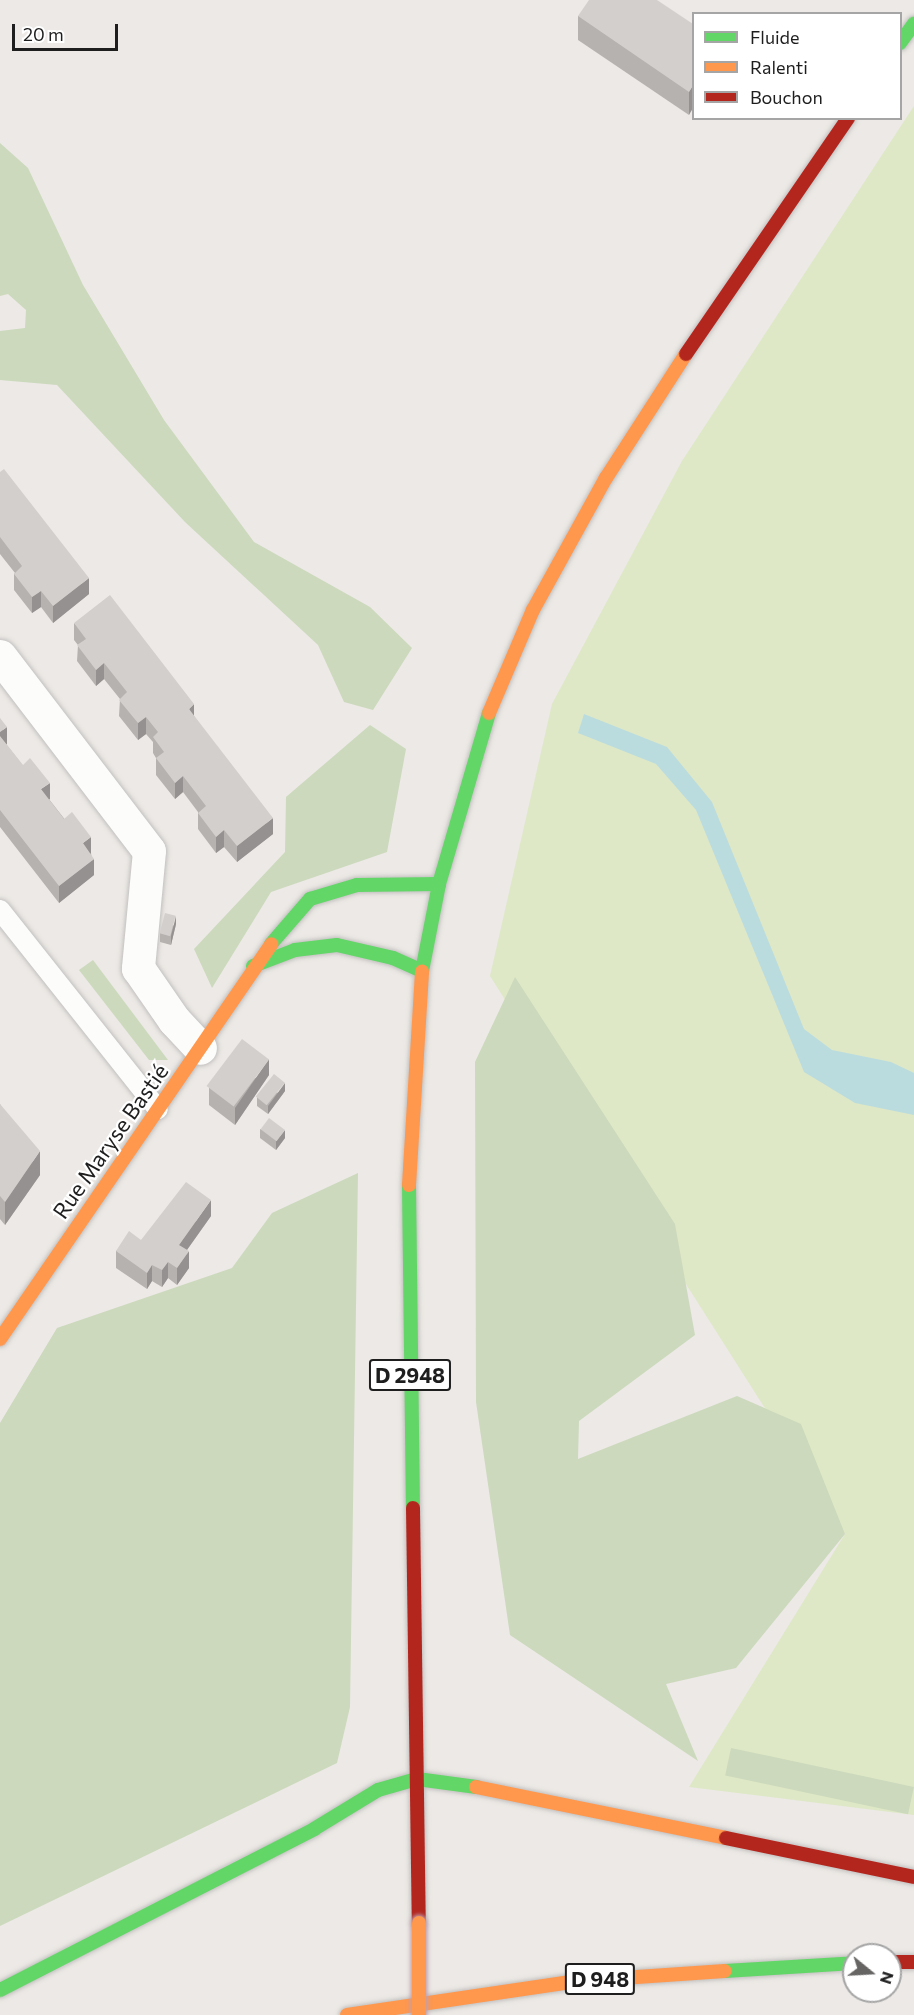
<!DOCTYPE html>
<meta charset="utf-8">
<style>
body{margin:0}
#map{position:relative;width:914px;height:2015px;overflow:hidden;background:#ece9e6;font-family:Commissioner,sans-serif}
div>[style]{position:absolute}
.grass>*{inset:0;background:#dee8c6}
.forest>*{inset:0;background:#ccd9bc;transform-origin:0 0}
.water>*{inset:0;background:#bbdcde}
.roads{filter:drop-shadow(0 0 2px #c2c0bf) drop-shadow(0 0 2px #c2c0bf)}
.lane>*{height:20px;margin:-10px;padding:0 10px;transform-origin:10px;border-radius:10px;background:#fcfcfb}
.street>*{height:33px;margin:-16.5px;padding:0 16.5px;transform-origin:16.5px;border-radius:16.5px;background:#fcfcfb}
.fast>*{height:14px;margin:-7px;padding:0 7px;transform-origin:7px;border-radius:7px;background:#63d668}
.slow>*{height:14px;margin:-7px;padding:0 7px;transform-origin:7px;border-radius:7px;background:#ff974d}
.jam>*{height:14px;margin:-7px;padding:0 7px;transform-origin:7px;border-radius:7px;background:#b3261e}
.bridges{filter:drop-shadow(0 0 2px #c09fad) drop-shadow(0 0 2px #c09fad)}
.slow-bridge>*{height:14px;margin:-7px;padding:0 7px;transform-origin:7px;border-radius:7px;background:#ff974d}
.wall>*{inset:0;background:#b5b2b0}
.shaded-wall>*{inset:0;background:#949190}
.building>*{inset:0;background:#d3cfcd;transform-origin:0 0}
span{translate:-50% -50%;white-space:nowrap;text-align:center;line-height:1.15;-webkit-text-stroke:4.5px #fff;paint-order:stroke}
.shield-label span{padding:2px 4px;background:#fff;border:2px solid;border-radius:4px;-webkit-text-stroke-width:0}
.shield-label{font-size:21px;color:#1e1e1e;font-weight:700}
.street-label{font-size:22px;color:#1e1e1e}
.legend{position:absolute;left:692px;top:12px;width:210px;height:108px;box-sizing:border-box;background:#fff;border:2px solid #a5a5a5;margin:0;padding:8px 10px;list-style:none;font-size:18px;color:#1e1e1e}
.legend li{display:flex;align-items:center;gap:12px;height:30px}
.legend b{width:30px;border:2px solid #a5a5a5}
.north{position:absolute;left:842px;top:1943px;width:60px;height:60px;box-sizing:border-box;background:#fff;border:2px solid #a5a5a5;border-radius:50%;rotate:108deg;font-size:16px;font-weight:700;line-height:24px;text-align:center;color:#1e1e1e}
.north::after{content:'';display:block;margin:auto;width:21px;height:27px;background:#666564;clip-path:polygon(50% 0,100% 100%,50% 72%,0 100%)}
.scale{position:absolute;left:12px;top:24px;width:106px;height:27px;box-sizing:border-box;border:3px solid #1e1e1e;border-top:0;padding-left:8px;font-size:18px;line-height:21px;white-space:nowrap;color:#1e1e1e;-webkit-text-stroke:4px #fff;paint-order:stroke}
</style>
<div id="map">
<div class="grass">
<i style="clip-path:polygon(914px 106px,914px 1815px,689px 1787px,845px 1534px,490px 976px,552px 704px,682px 461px)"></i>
</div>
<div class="forest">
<i style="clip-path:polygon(0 143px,28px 168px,83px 285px,164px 420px,254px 542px,370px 607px,412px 648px,373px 710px,344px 702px,318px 645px,185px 522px,57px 385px,0 380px,0 331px,25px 328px,26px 310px,8px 294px,0 296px)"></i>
<i style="clip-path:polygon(370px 725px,406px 749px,387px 852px,271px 892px,212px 988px,194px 949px,285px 852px,286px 797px)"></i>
<i style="clip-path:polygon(93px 960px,168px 1060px,149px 1060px,79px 970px)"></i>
<i style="clip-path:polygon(515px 977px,675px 1224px,695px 1335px,579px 1421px,578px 1459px,737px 1396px,801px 1424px,845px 1534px,736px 1668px,666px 1684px,698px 1761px,510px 1635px,476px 1402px,475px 1062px)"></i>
<i style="clip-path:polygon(358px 1173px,350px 1707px,337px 1763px,0 1926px,0 1423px,57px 1328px,232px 1268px,272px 1213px)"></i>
<i style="left:731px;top:1748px;width:187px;height:28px;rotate:12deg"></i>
</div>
<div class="water">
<i style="clip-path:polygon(584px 714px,667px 747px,712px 802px,804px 1029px,832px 1050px,891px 1062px,914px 1073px,914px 1115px,855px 1103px,804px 1072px,696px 810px,656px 764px,578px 733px)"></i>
</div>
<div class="roads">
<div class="lane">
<i style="left:0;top:910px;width:254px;rotate:51.6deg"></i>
</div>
<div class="street">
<i style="left:0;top:656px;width:245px;rotate:52.6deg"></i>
<i style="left:149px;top:851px;width:118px;rotate:95.4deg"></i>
<i style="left:138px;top:968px;width:63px;rotate:55.3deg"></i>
<i style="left:174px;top:1020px;width:38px;rotate:47deg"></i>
</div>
<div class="fast">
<i style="left:900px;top:43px;width:24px;rotate:-54deg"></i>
<i style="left:271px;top:944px;width:60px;rotate:-49.1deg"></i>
<i style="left:310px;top:899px;width:49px;rotate:-16.6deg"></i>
<i style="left:357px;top:885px;width:82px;rotate:-0.7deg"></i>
<i style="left:253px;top:966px;width:45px;rotate:-20.9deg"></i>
<i style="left:295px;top:950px;width:42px;rotate:-6.8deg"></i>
<i style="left:337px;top:945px;width:57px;rotate:13.1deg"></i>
<i style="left:393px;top:958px;width:32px;rotate:24deg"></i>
<i style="left:422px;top:971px;width:89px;rotate:-78.9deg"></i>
<i style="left:439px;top:884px;width:178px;rotate:-73.7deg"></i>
<i style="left:409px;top:1185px;width:323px;rotate:89.3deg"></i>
<i style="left:725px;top:1971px;width:129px;rotate:-3.5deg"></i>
<i style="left:0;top:1990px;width:353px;rotate:-27.1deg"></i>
<i style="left:314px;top:1829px;width:75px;rotate:-31.4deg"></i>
<i style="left:378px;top:1790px;width:41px;rotate:-15.8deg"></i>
<i style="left:417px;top:1779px;width:60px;rotate:7.7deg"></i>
</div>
<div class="slow">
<i style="left:489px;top:713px;width:112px;rotate:-66.9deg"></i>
<i style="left:533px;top:610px;width:151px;rotate:-61.1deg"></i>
<i style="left:606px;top:478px;width:148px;rotate:-57.2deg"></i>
<i style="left:409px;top:1185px;width:214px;rotate:-86.5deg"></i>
<i style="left:0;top:1339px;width:479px;rotate:-55.5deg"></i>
<i style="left:476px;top:1787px;width:255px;rotate:11.5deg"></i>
<i style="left:347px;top:2015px;width:233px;rotate:-8.4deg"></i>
<i style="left:578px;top:1981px;width:147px;rotate:-3.9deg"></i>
</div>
<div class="jam">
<i style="left:686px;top:354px;width:286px;rotate:-55.5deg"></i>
<i style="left:413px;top:1508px;width:415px;rotate:89.2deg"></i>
<i style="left:726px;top:1838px;width:192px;rotate:11.7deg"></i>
<i style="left:890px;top:1962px;width:24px"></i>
</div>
</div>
<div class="bridges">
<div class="slow-bridge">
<i style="left:419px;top:1923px;width:92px;rotate:90deg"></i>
</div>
</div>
<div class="wall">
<i style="clip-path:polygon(578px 16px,693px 24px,689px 115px,578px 40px)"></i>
<i style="clip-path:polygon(0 472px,89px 594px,53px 623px,41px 607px,32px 613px,14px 590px,14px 574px,15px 573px,0 554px)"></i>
<i style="clip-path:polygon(74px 623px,194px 716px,273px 834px,237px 862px,224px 847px,216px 853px,198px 829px,198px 812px,183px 792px,175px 799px,156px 775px,156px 758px,153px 753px,153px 742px,146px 734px,138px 740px,119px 716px,120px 699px,104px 679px,96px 686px,77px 661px,78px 645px,74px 640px)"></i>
<i style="clip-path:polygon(0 718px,6px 744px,91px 853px,94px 875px,59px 903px,0 827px)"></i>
<i style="clip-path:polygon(176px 924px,171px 945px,160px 942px,160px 933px)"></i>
<i style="clip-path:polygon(269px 1075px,235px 1125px,209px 1105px,209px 1088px)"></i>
<i style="clip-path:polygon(285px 1091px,268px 1114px,257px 1106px,257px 1097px)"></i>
<i style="clip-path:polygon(0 1104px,40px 1175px,5px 1225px,0 1219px)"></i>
<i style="clip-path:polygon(260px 1129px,285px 1138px,276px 1150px,260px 1138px)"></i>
<i style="clip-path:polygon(211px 1216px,187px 1250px,189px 1268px,177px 1285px,168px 1278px,162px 1287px,152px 1281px,147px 1289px,116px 1268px,116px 1251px,141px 1240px)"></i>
</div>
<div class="shaded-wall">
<i style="clip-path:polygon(693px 85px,693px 108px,689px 115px,689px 92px)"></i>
<i style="clip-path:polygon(89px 578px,89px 594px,53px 623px,53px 606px)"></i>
<i style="clip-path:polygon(41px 591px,41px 607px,32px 613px,32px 597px)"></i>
<i style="clip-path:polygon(104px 663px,104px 679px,96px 686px,96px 670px)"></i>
<i style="clip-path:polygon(194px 704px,194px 721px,189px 709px)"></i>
<i style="clip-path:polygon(146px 717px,146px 734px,138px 740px,138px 723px)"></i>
<i style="clip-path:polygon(7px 727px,7px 744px,0 749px,0 732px)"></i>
<i style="clip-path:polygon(183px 776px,183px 792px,175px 799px,175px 783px)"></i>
<i style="clip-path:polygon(50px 783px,50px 799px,41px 805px,41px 789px)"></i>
<i style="clip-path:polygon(273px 818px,273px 834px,237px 862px,237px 846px)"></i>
<i style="clip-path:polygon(224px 830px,224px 847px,216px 853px,216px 837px)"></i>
<i style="clip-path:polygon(91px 837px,91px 853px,83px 859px,83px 843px)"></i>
<i style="clip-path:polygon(94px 859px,94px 875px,59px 903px,59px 886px)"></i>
<i style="clip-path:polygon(176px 916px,176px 924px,171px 945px,171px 936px)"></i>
<i style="clip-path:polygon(269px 1059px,269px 1075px,235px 1125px,235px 1108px)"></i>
<i style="clip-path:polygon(285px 1083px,285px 1091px,268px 1114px,268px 1106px)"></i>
<i style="clip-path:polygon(285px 1130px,285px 1138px,276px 1150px,276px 1141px)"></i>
<i style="clip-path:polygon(40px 1151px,40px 1175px,5px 1225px,5px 1202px)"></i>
<i style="clip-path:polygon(211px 1200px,211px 1216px,179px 1261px,179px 1245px)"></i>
<i style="clip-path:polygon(189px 1251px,189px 1268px,177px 1285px,177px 1268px)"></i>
<i style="clip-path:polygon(168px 1262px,168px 1278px,162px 1287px,162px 1270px)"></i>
<i style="clip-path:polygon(152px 1265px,152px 1281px,147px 1289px,147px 1273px)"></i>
</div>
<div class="building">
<i style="clip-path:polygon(589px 0,657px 0,693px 24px,693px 85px,689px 92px,578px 16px)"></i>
<i style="clip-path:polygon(4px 469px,89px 578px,53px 606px,41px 591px,32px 597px,14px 574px,22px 566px,0 537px,0 472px)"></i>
<i style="clip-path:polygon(110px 595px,194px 704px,189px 709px,273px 818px,237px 846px,224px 830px,216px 837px,198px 813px,206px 806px,183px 776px,175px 783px,156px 758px,164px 752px,153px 737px,158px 732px,146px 717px,138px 723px,119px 700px,127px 692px,104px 663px,96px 670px,77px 645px,86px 639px,74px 623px)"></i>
<i style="clip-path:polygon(0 718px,7px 727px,0 732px)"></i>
<i style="clip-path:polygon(0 736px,23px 765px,30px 758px,50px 783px,41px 789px,64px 819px,72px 812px,91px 837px,83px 843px,94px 859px,59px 886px,0 810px)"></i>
<i style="left:165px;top:913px;width:11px;height:21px;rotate:15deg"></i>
<i style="left:242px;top:1039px;width:34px;height:59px;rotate:37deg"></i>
<i style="left:274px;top:1074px;width:14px;height:29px;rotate:39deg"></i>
<i style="clip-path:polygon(0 1104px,40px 1151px,5px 1202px,0 1196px)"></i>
<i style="left:269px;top:1118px;width:20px;height:14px;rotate:37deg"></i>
<i style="clip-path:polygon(186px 1182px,211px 1200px,179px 1245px,189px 1251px,177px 1268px,168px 1262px,162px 1270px,152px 1265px,147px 1273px,116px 1251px,129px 1231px,141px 1240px)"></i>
</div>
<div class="shield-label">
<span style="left:410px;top:1375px">D 2948</span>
<span style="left:600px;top:1979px">D 948</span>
</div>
<div class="street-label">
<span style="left:110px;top:1141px;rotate:-55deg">Rue Maryse Bastié</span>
</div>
<ul class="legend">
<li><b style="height:8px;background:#63d668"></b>Fluide</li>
<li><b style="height:8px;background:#ff974d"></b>Ralenti</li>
<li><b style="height:8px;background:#b3261e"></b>Bouchon</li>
</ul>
<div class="north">N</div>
<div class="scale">20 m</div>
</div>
